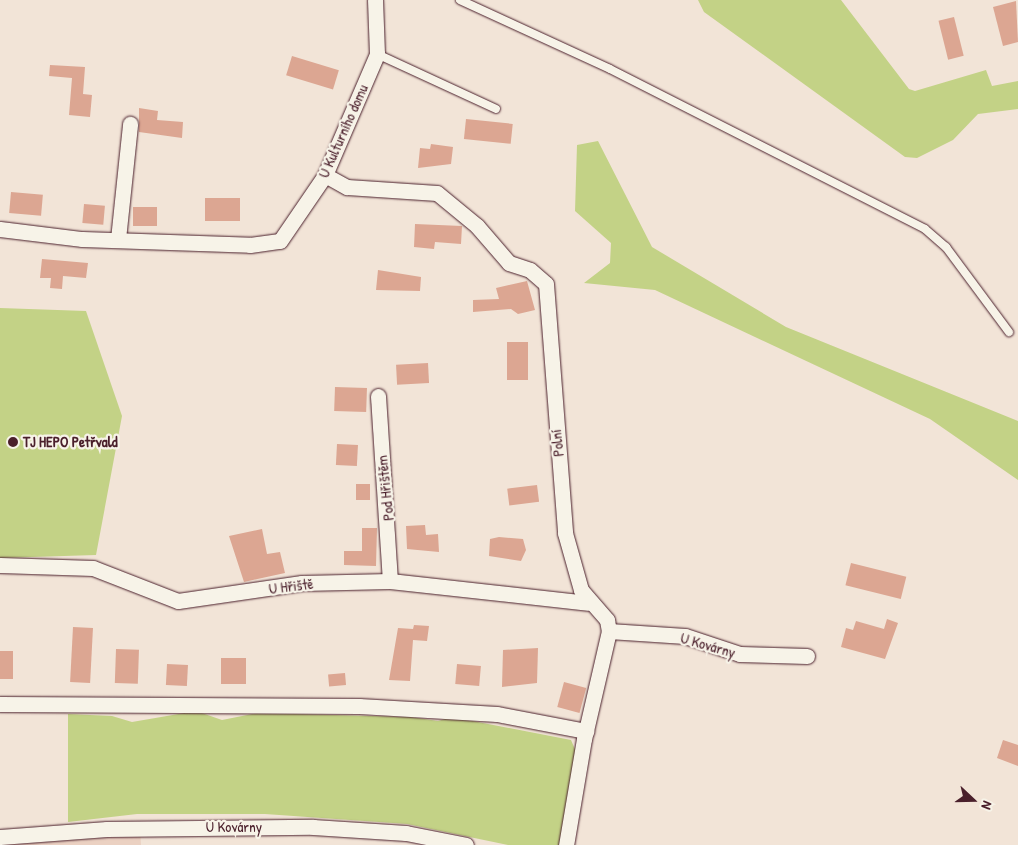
<!DOCTYPE html>
<meta charset="utf-8">
<style>
body{margin:0}
#map{position:relative;width:1018px;height:845px;overflow:hidden;background:#f2e4d7;font-family:"Patrick Hand",sans-serif}
div>[style]{position:absolute}
.built>*{inset:0;background:#ebd1c2}
.green>*{inset:0;background:#c3d286}
.building>*{inset:0;background:#dca692;transform-origin:0 0}
.roads{filter:drop-shadow(0 0 1px #4a1f2b) drop-shadow(0 0 1px #4a1f2b)}
.lane>*{height:8px;margin:-4px;padding:0 4px;transform-origin:4px;border-radius:4px;background:#f7f3e8}
.street>*{height:15px;margin:-7.5px;padding:0 7.5px;transform-origin:7.5px;border-radius:7.5px;background:#f7f3e8}
.dots>*{width:14px;height:14px;translate:-50% -50%;box-sizing:border-box;border:2px solid #f7f3e8;border-radius:50%}
span{translate:-50% -50%;white-space:nowrap;text-align:center;line-height:1.15;-webkit-text-stroke:4.5px #f7f3e8;paint-order:stroke}
.street-label{font-size:15px;color:#4a1f2b}
.poi-label{font-size:15px;color:#4a1f2b;font-weight:700}
.left{translate:0 -50%;text-align:left}
.north{position:absolute;left:948px;top:775px;width:50px;height:50px;-webkit-text-stroke:4px #f7f3e8;paint-order:stroke;rotate:111deg;font-size:14px;font-weight:700;line-height:20px;text-align:center;color:#4a1f2b}
.north::after{content:'';display:block;margin:auto;width:18px;height:22px;background:#4a1f2b;clip-path:polygon(50% 0,100% 100%,50% 72%,0 100%)}
</style>
<div id="map">
<div class="built">
<i style="clip-path:polygon(140px 830px,141px 845px,0 845px,0 842px)"></i>
</div>
<div class="green">
<i style="clip-path:polygon(698px 0,841px 0,909px 89px,915px 91px,986px 70px,992px 86px,1018px 81px,1018px 109px,978px 114px,953px 140px,917px 158px,905px 157px,704px 12px)"></i>
<i style="clip-path:polygon(598px 141px,652px 247px,786px 327px,1018px 421px,1018px 480px,930px 419px,655px 290px,584px 283px,610px 263px,611px 243px,575px 211px,577px 145px)"></i>
<i style="clip-path:polygon(0 308px,86px 311px,122px 416px,96px 555px,0 558px)"></i>
<i style="clip-path:polygon(196px 711px,222px 720px,257px 713px,411px 717px,438px 721px,452px 717px,571px 740px,577px 754px,559px 845px,508px 845px,407px 824px,265px 814px,137px 814px,68px 822px,68px 714px,112px 716px,132px 722px)"></i>
</div>
<div class="building">
<i style="clip-path:polygon(1016px 1px,1018px 42px,1003px 46px,993px 7px)"></i>
<i style="left:954px;top:17px;width:40px;height:16px;rotate:76deg"></i>
<i style="left:292px;top:56px;width:49px;height:20px;rotate:17deg"></i>
<i style="clip-path:polygon(50px 65px,85px 67px,83px 94px,92px 95px,90px 117px,69px 115px,72px 78px,49px 76px)"></i>
<i style="clip-path:polygon(139px 108px,158px 111px,157px 120px,183px 122px,182px 138px,139px 132px)"></i>
<i style="left:466px;top:119px;width:47px;height:20px;rotate:6deg"></i>
<i style="clip-path:polygon(431px 144px,453px 147px,451px 164px,418px 168px,420px 148px,430px 149px)"></i>
<i style="left:11px;top:192px;width:32px;height:21px;rotate:5deg"></i>
<i style="left:205px;top:198px;width:35px;height:23px"></i>
<i style="left:84px;top:204px;width:21px;height:19px;rotate:5deg"></i>
<i style="left:157px;top:207px;width:19px;height:24px;rotate:90deg"></i>
<i style="clip-path:polygon(415px 224px,462px 226px,461px 244px,435px 242px,434px 249px,414px 247px)"></i>
<i style="clip-path:polygon(42px 259px,88px 263px,86px 278px,63px 276px,62px 289px,50px 288px,51px 278px,40px 278px)"></i>
<i style="clip-path:polygon(378px 270px,421px 277px,420px 291px,376px 290px)"></i>
<i style="clip-path:polygon(527px 281px,535px 310px,518px 314px,511px 309px,473px 312px,473px 300px,499px 299px,496px 288px)"></i>
<i style="left:507px;top:342px;width:21px;height:38px"></i>
<i style="left:428px;top:363px;width:20px;height:32px;rotate:87deg"></i>
<i style="left:335px;top:387px;width:32px;height:24px;rotate:2deg"></i>
<i style="left:337px;top:444px;width:21px;height:21px;rotate:3deg"></i>
<i style="left:356px;top:484px;width:14px;height:16px"></i>
<i style="left:537px;top:485px;width:17px;height:30px;rotate:83deg"></i>
<i style="clip-path:polygon(425px 525px,426px 535px,438px 534px,439px 552px,407px 549px,406px 526px)"></i>
<i style="clip-path:polygon(362px 528px,377px 528px,376px 566px,344px 565px,344px 551px,362px 551px)"></i>
<i style="clip-path:polygon(262px 529px,267px 554px,280px 552px,285px 573px,244px 582px,229px 536px)"></i>
<i style="clip-path:polygon(499px 537px,523px 539px,526px 550px,521px 561px,489px 556px,490px 539px)"></i>
<i style="left:851px;top:563px;width:57px;height:23px;rotate:14deg"></i>
<i style="clip-path:polygon(887px 619px,898px 623px,885px 659px,841px 647px,846px 628px,853px 630px,856px 621px,884px 629px)"></i>
<i style="clip-path:polygon(414px 625px,429px 626px,427px 641px,413px 640px,410px 681px,389px 680px,398px 628px,413px 629px)"></i>
<i style="left:73px;top:627px;width:20px;height:55px;rotate:3deg"></i>
<i style="clip-path:polygon(538px 648px,537px 683px,502px 687px,503px 650px)"></i>
<i style="left:116px;top:649px;width:23px;height:34px;rotate:2deg"></i>
<i style="left:0;top:651px;width:13px;height:28px"></i>
<i style="left:221px;top:658px;width:25px;height:26px"></i>
<i style="left:167px;top:664px;width:21px;height:21px;rotate:3deg"></i>
<i style="left:457px;top:664px;width:24px;height:20px;rotate:5deg"></i>
<i style="left:345px;top:673px;width:12px;height:17px;rotate:85deg"></i>
<i style="left:564px;top:682px;width:23px;height:26px;rotate:15deg"></i>
<i style="clip-path:polygon(1003px 740px,1018px 745px,1018px 766px,997px 758px)"></i>
</div>
<div class="roads">
<div class="lane">
<i style="left:460px;top:0;width:165px;rotate:24.7deg"></i>
<i style="left:610px;top:69px;width:353px;rotate:26.9deg"></i>
<i style="left:925px;top:229px;width:28px;rotate:41deg"></i>
<i style="left:946px;top:247px;width:106px;rotate:53.5deg"></i>
<i style="left:377px;top:54px;width:131px;rotate:24.8deg"></i>
</div>
<div class="street">
<i style="left:325px;top:175px;width:25px;rotate:29deg"></i>
<i style="left:347px;top:187px;width:90px;rotate:3.8deg"></i>
<i style="left:437px;top:193px;width:52px;rotate:39.5deg"></i>
<i style="left:477px;top:226px;width:49px;rotate:49.1deg"></i>
<i style="left:509px;top:263px;width:22px;rotate:18deg"></i>
<i style="left:530px;top:270px;width:21px;rotate:41deg"></i>
<i style="left:546px;top:284px;width:250px;rotate:85.6deg"></i>
<i style="left:565px;top:533px;width:59px;rotate:74.3deg"></i>
<i style="left:581px;top:590px;width:40px;rotate:49deg"></i>
<i style="left:607px;top:620px;width:11px;rotate:80deg"></i>
<i style="left:609px;top:631px;width:111px;rotate:103deg"></i>
<i style="left:584px;top:739px;width:108px;rotate:99.6deg"></i>
<i style="left:0;top:229px;width:83px;rotate:7deg"></i>
<i style="left:82px;top:239px;width:168px;rotate:2deg"></i>
<i style="left:250px;top:245px;width:30px;rotate:-8deg"></i>
<i style="left:280px;top:241px;width:80px;rotate:-55.7deg"></i>
<i style="left:325px;top:175px;width:132px;rotate:-66.7deg"></i>
<i style="left:377px;top:54px;width:54px;rotate:-92.1deg"></i>
<i style="left:118px;top:239px;width:116px;rotate:-84deg"></i>
<i style="left:378px;top:396px;width:185px;rotate:86.3deg"></i>
<i style="left:0;top:565px;width:93px;rotate:1.8deg"></i>
<i style="left:93px;top:568px;width:91px;rotate:21.2deg"></i>
<i style="left:178px;top:601px;width:125px;rotate:-8.3deg"></i>
<i style="left:302px;top:583px;width:88px;rotate:-1.3deg"></i>
<i style="left:390px;top:581px;width:199px;rotate:6.3deg"></i>
<i style="left:609px;top:631px;width:76px;rotate:3.8deg"></i>
<i style="left:685px;top:636px;width:58px;rotate:18.1deg"></i>
<i style="left:740px;top:654px;width:67px;rotate:1.7deg"></i>
<i style="left:0;top:704px;width:359px;rotate:0.3deg"></i>
<i style="left:359px;top:706px;width:138px;rotate:3.3deg"></i>
<i style="left:497px;top:714px;width:91px;rotate:10.8deg"></i>
<i style="left:0;top:837px;width:107px;rotate:-4.3deg"></i>
<i style="left:107px;top:829px;width:206px;rotate:-0.6deg"></i>
<i style="left:313px;top:827px;width:93px;rotate:3.7deg"></i>
<i style="left:406px;top:833px;width:61px;rotate:11.3deg"></i>
</div>
</div>
<div class="dots">
<i style="left:13px;top:442px;background:#4a1f2b"></i>
</div>
<div class="street-label">
<span style="left:343px;top:131px;rotate:-66deg">U Kulturního domu</span>
<span style="left:557px;top:443px;rotate:-96deg">Polní</span>
<span style="left:385px;top:488px;rotate:-96deg">Pod Hřištěm</span>
<span style="left:291px;top:586px;rotate:-7deg">U Hřiště</span>
<span style="left:708px;top:645px;rotate:16deg">U Kovárny</span>
<span style="left:234px;top:827px">U Kovárny</span>
</div>
<div class="poi-label">
<span class="left" style="left:23px;top:442px">TJ HEPO Petřvald</span>
</div>
<div class="north">N</div>
</div>
